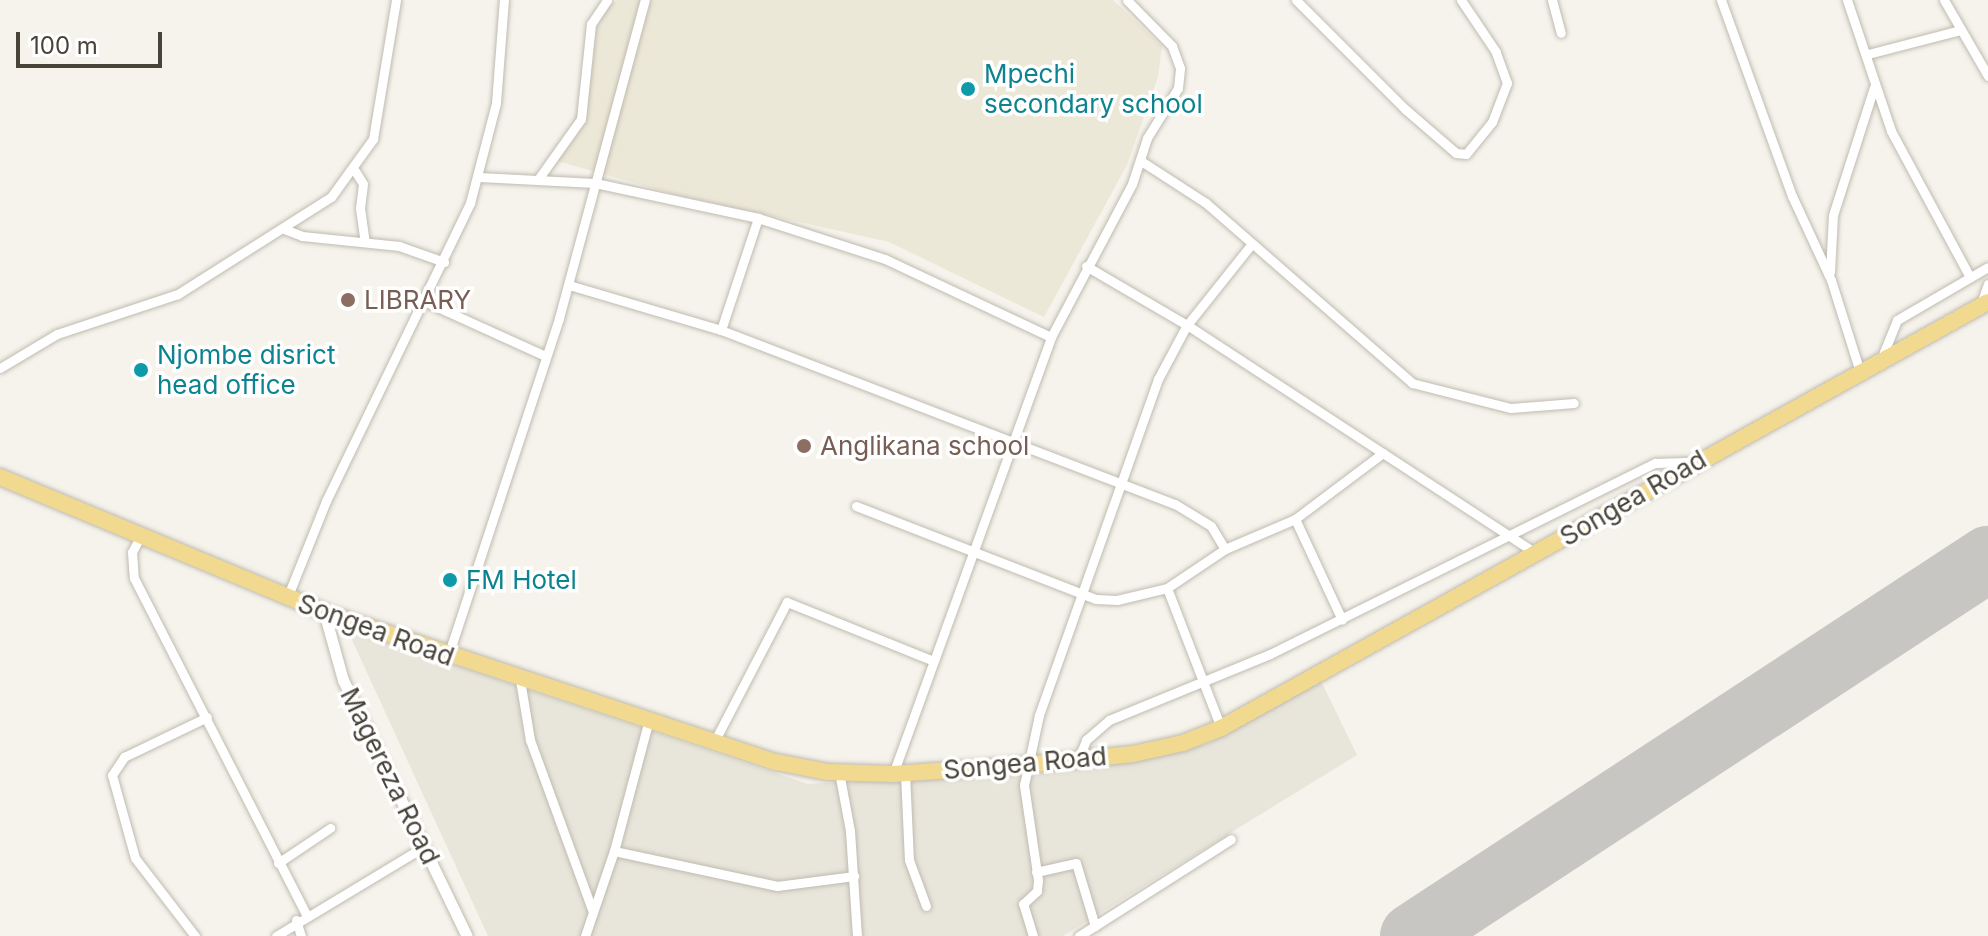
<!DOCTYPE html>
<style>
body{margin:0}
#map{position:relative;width:1988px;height:936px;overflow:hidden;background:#f5f3ec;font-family:Inter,sans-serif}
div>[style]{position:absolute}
.residential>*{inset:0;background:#e8e5db}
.education>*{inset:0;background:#ece8d8}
.runway>*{height:66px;margin:-33px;padding:0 33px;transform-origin:33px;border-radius:33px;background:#c8c6c3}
.roads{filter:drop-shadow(0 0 2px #c0bbb0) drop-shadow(0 0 2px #c0bbb0)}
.minor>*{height:9px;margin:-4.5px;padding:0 4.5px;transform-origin:4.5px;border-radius:4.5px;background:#fff}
.tertiary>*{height:11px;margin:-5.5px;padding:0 5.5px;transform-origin:5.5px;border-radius:5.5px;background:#fff}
.trunk>*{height:16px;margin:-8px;padding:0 8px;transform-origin:8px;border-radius:8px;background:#f2d990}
.dots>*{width:22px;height:22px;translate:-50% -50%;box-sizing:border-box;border:4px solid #fff;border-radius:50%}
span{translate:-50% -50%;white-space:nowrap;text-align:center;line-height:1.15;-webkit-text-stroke:7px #fff;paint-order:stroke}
.culture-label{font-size:26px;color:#0d838f}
.left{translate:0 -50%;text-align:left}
.education-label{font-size:26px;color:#785e54}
.street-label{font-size:26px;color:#49443a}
.scale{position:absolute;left:16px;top:32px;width:146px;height:36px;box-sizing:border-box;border:4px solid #49443a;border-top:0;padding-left:10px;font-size:24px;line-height:28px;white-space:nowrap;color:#49443a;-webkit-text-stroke:6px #fff;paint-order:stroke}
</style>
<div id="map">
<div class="residential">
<i style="clip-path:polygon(347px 629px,808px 784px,1097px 767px,1208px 744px,1320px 679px,1357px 755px,1063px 936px,488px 936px)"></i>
</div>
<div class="education">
<i style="clip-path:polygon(618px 0,1113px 0,1162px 46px,1158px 77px,1127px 165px,1044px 317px,889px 242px,677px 195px,557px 161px,583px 96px,601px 10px)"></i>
</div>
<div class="runway">
<i style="left:1413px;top:936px;width:688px;rotate:-33.25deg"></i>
</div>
<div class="roads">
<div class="minor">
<i style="left:1296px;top:0;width:154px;rotate:45deg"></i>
<i style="left:1405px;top:109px;width:67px;rotate:40.8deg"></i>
<i style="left:1456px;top:153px;width:10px;rotate:6deg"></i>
<i style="left:1466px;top:154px;width:41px;rotate:-50.9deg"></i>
<i style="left:1492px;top:122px;width:42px;rotate:-69deg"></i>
<i style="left:1507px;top:83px;width:33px;rotate:-110deg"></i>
<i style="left:1496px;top:52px;width:63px;rotate:-123.9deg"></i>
<i style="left:1552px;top:0;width:34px;rotate:75deg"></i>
<i style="left:1721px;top:0;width:208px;rotate:70.1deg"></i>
<i style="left:1792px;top:196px;width:93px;rotate:65.1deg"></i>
<i style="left:1831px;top:280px;width:93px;rotate:72.5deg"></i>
<i style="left:1847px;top:0;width:138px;rotate:71.4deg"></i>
<i style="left:1891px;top:131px;width:166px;rotate:61.6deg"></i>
<i style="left:1944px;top:0;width:88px;rotate:59.9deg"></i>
<i style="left:1868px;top:54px;width:96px;rotate:-14.5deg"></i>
<i style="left:1141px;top:161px;width:77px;rotate:32.9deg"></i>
<i style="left:1206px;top:203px;width:274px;rotate:41.1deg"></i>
<i style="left:1412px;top:383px;width:102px;rotate:14.2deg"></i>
<i style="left:1511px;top:408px;width:63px;rotate:-4.5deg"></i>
<i style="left:355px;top:171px;width:15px;rotate:58deg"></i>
<i style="left:363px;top:184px;width:24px;rotate:97deg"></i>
<i style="left:360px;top:208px;width:34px;rotate:82deg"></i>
<i style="left:479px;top:177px;width:116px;rotate:3deg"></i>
<i style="left:595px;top:183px;width:167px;rotate:12.1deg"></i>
<i style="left:758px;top:218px;width:133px;rotate:17.9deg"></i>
<i style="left:885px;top:259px;width:183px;rotate:25.2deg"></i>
<i style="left:539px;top:178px;width:72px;rotate:-54.6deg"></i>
<i style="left:581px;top:119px;width:96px;rotate:-84deg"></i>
<i style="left:591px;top:24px;width:29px;rotate:-56deg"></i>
<i style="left:284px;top:229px;width:19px;rotate:21deg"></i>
<i style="left:302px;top:236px;width:98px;rotate:5.9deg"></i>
<i style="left:399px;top:246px;width:48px;rotate:19.6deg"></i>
<i style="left:1086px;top:266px;width:117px;rotate:30.3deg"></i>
<i style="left:1187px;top:325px;width:418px;rotate:33.2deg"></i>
<i style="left:1830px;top:272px;width:57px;rotate:-87deg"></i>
<i style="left:1833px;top:215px;width:134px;rotate:-72.2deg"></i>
<i style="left:569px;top:285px;width:159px;rotate:16.5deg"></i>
<i style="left:721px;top:330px;width:486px;rotate:21deg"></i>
<i style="left:1175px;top:504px;width:42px;rotate:31.4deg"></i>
<i style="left:1211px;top:526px;width:27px;rotate:59deg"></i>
<i style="left:424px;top:301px;width:133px;rotate:24.4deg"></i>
<i style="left:1981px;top:304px;width:21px;rotate:-71deg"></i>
<i style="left:721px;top:330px;width:118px;rotate:-71.7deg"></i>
<i style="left:1882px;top:357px;width:40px;rotate:-68deg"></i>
<i style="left:1897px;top:320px;width:105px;rotate:-30.2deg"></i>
<i style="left:0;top:368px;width:66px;rotate:-30.8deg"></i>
<i style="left:57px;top:334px;width:127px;rotate:-18.3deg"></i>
<i style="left:178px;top:294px;width:181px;rotate:-32.4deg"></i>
<i style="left:331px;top:197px;width:72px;rotate:-54.1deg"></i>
<i style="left:373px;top:139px;width:141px;rotate:-80.6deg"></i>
<i style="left:856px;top:506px;width:257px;rotate:21.2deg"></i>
<i style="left:1096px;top:599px;width:21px;rotate:3deg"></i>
<i style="left:1117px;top:600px;width:51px;rotate:-13.5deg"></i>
<i style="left:1167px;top:588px;width:70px;rotate:-33.9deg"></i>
<i style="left:1225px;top:549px;width:76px;rotate:-23.2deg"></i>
<i style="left:1295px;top:519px;width:110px;rotate:-36.9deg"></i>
<i style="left:1295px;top:519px;width:111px;rotate:65deg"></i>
<i style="left:140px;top:537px;width:17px;rotate:118deg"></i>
<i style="left:132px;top:552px;width:26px;rotate:86deg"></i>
<i style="left:134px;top:578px;width:377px;rotate:62.9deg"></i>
<i style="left:1167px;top:588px;width:150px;rotate:68.9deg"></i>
<i style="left:287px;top:598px;width:105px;rotate:-68.1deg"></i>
<i style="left:326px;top:501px;width:331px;rotate:-64.2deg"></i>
<i style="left:470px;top:203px;width:103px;rotate:-75.4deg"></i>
<i style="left:496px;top:103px;width:103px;rotate:-85.6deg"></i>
<i style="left:448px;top:656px;width:356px;rotate:-71.8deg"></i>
<i style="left:559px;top:318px;width:329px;rotate:-74.9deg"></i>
<i style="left:520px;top:680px;width:61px;rotate:80.5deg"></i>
<i style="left:530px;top:740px;width:180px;rotate:69.9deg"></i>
<i style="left:713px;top:744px;width:160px;rotate:-62.5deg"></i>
<i style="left:787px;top:602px;width:158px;rotate:21.9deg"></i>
<i style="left:1078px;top:760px;width:22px;rotate:-68deg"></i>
<i style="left:1086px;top:740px;width:30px;rotate:-41deg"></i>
<i style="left:1109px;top:720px;width:174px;rotate:-22.3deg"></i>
<i style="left:1270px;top:654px;width:430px;rotate:-26.4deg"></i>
<i style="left:1655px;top:463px;width:37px;rotate:-2deg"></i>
<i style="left:839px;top:772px;width:60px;rotate:79.4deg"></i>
<i style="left:850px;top:831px;width:105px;rotate:86.2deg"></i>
<i style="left:905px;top:773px;width:87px;rotate:87.4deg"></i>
<i style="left:909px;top:860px;width:49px;rotate:69.7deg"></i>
<i style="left:893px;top:774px;width:465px;rotate:-70.1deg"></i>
<i style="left:1051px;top:337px;width:173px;rotate:-62.1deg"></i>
<i style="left:1132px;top:184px;width:48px;rotate:-71.9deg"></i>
<i style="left:1147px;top:138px;width:59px;rotate:-58.2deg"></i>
<i style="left:1178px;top:88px;width:20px;rotate:-84deg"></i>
<i style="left:1180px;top:68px;width:23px;rotate:-110deg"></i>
<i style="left:1172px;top:46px;width:64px;rotate:-134.4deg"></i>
<i style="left:614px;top:851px;width:167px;rotate:12.1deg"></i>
<i style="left:777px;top:886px;width:78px;rotate:-7.4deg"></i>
<i style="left:278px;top:863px;width:63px;rotate:-33.9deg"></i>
<i style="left:1036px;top:872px;width:41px;rotate:-12.7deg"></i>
<i style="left:1076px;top:863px;width:66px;rotate:73.2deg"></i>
<i style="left:296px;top:920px;width:17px;rotate:73deg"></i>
<i style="left:195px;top:936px;width:98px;rotate:-127.6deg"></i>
<i style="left:135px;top:858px;width:86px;rotate:-105.5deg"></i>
<i style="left:112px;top:775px;width:22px;rotate:-56deg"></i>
<i style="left:124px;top:757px;width:92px;rotate:-25.7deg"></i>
<i style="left:276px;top:936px;width:170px;rotate:-31.1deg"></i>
<i style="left:585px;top:936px;width:90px;rotate:-71.2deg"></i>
<i style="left:614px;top:851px;width:132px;rotate:-75.1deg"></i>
<i style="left:1033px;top:936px;width:34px;rotate:-107deg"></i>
<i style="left:1023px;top:904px;width:19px;rotate:-43deg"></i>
<i style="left:1037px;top:891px;width:11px;rotate:-85deg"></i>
<i style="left:1038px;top:880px;width:96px;rotate:-98.4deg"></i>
<i style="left:1024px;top:785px;width:72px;rotate:-77.9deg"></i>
<i style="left:1039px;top:715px;width:356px;rotate:-70.5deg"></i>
<i style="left:1158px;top:379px;width:61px;rotate:-61.8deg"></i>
<i style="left:1187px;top:325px;width:101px;rotate:-51.4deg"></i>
<i style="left:1079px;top:936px;width:180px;rotate:-32.5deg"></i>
</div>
<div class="tertiary">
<i style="left:324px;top:612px;width:71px;rotate:74.4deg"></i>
<i style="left:343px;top:680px;width:284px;rotate:64.2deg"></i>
</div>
<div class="trunk">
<i style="left:0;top:477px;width:351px;rotate:22.6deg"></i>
<i style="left:324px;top:612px;width:476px;rotate:18.4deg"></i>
<i style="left:776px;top:762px;width:53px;rotate:10.9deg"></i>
<i style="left:828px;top:772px;width:65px;rotate:1.8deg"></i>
<i style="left:893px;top:774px;width:132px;rotate:-3.9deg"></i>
<i style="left:1025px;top:765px;width:109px;rotate:-5.8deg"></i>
<i style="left:1133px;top:754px;width:51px;rotate:-12.4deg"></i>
<i style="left:1183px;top:743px;width:41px;rotate:-21.5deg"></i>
<i style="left:1221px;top:728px;width:877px;rotate:-29.05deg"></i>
</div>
</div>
<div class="dots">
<i style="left:968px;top:89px;background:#0f9aa8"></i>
<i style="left:348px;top:300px;background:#8d6e63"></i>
<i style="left:141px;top:370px;background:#0f9aa8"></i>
<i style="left:804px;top:446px;background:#8d6e63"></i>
<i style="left:450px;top:580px;background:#0f9aa8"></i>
</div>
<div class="culture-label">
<span class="left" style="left:984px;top:89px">Mpechi<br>secondary school</span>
<span class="left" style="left:157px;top:370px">Njombe disrict<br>head office</span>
<span class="left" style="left:466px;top:580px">FM Hotel</span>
</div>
<div class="education-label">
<span class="left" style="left:364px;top:300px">LIBRARY</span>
<span class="left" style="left:820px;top:446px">Anglikana school</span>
</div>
<div class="street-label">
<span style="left:1633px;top:498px;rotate:-30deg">Songea Road</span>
<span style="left:376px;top:630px;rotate:20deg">Songea Road</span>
<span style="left:1025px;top:763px;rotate:-5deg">Songea Road</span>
<span style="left:390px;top:776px;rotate:64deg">Magereza Road</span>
</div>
<div class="scale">100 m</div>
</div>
